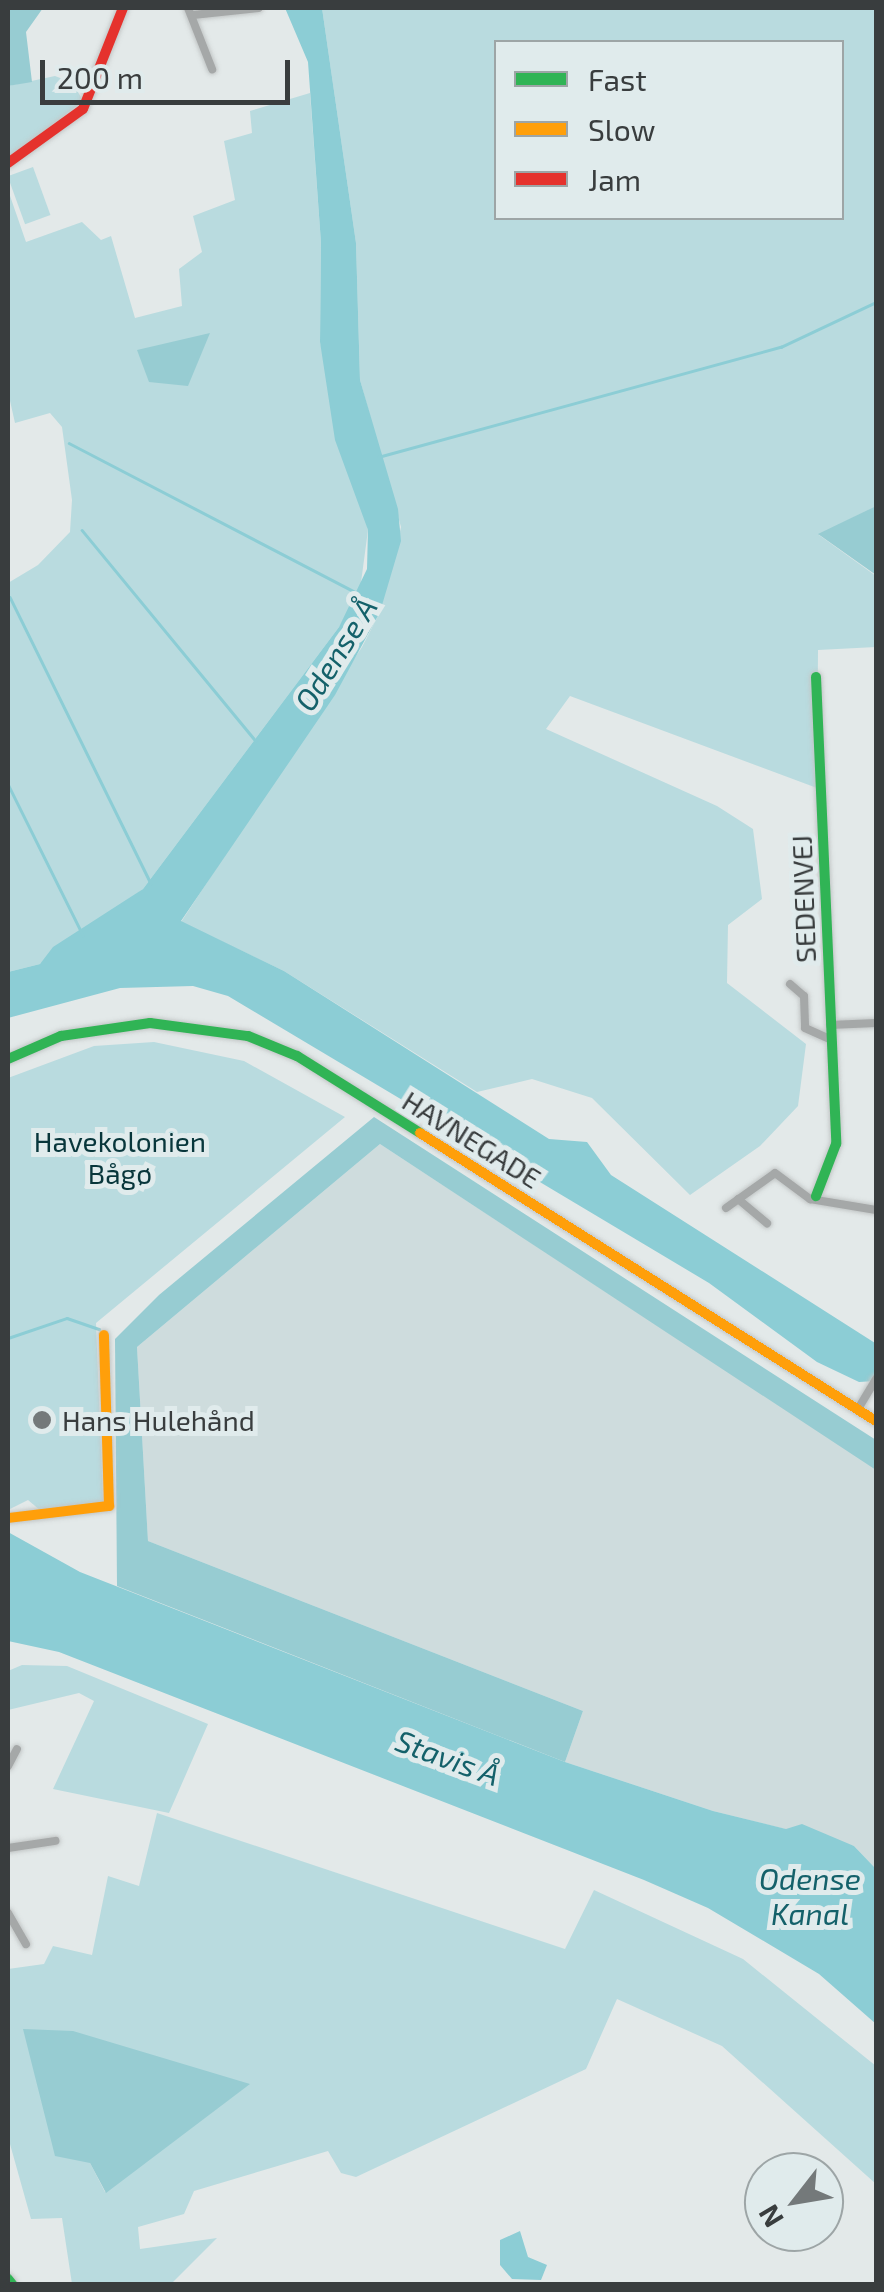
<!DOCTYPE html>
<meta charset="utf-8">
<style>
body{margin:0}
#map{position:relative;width:884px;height:2292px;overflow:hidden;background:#e3e9e9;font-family:"Exo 2",sans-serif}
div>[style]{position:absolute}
.built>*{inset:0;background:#cedcdd}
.green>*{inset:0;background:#b9dbdf;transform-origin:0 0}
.forest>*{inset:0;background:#97ccd2}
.water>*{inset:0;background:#8ccdd5}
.stream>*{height:2.5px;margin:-1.25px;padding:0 1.25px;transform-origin:1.25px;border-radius:1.25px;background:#8ccdd5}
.roads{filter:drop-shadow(0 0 2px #c2c6c6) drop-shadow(0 0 2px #c2c6c6)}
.street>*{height:8px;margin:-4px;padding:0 4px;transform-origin:4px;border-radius:4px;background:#a5a8a8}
.fast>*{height:10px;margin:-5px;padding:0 5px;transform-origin:5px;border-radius:5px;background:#30b455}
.slow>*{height:10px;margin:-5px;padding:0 5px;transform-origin:5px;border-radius:5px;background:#ff9f0a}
.jam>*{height:10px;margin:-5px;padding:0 5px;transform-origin:5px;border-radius:5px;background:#e5322d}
.dots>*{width:28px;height:28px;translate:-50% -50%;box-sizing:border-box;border:5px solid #e0ebec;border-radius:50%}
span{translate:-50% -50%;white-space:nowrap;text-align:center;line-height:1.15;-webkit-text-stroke:10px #e0ebec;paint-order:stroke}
.street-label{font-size:28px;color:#393d3e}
.park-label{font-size:28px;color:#08363b}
.poi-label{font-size:28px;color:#393d3e}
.left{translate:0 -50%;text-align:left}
.water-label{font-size:30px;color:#14616a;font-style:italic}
.frame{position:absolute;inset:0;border:10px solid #393d3e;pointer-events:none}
.legend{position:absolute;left:494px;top:40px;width:350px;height:180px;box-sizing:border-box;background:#e0ebec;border:2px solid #9da5a6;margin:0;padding:12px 18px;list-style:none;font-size:30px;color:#393d3e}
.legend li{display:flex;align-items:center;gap:20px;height:50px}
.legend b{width:50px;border:2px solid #9da5a6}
.north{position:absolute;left:744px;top:2152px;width:100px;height:100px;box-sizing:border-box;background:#e0ebec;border:2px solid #9da5a6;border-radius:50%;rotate:239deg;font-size:28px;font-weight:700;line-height:40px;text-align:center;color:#393d3e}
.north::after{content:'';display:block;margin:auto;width:35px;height:45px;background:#74797a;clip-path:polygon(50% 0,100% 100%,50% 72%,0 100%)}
.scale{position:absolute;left:40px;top:60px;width:250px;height:45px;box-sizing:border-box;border:5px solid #393d3e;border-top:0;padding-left:12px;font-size:30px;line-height:35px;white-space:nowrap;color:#393d3e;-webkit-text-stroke:8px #e0ebec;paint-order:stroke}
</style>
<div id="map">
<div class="built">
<i style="clip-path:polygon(380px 1144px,876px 1469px,876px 1869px,854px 1846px,713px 1811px,565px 1762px,583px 1711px,148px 1541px,137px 1347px)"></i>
</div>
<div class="green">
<i style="clip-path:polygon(evenodd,322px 8px,876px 8px,876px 506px,819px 535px,876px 576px,876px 647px,818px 650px,817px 788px,570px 696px,546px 729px,717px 806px,753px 829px,762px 899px,728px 925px,727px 983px,806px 1044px,798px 1106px,760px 1146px,690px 1195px,592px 1098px,532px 1079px,477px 1092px,284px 971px,181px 922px,362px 647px,380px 612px,401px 527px,360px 380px,356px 243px,322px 8px,497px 42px,842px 42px,842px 218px,497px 218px,497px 42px)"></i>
<i style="clip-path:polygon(55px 76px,73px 83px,83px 101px,8px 159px,8px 86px)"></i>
<i style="clip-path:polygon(310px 93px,321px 243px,320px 342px,368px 530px,360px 590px,339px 627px,143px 889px,40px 964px,8px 972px,8px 583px,38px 565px,70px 532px,72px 500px,62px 427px,50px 413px,15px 423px,8px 392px,8px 190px,26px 242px,82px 222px,101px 240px,111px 236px,135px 318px,182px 306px,179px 269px,202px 252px,193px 216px,235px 200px,224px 141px,252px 133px,250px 111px)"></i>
<i style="left:33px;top:167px;width:51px;height:27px;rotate:70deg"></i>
<i style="clip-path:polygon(154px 1042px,244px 1061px,345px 1117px,96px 1323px,103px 1502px,41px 1511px,28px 1500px,8px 1510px,8px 1078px,94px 1046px)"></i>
<i style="clip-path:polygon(22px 1665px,67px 1666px,208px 1724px,169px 1813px,53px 1789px,94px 1701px,79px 1693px,8px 1710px,8px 1671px)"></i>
<i style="clip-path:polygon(evenodd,157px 1813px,565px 1949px,594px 1890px,743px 1959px,876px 2066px,876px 2184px,722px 2046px,617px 1999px,586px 2069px,356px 2177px,341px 2173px,328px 2151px,194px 2191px,184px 2214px,138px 2227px,140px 2249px,217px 2238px,171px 2284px,72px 2284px,62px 2218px,31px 2219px,8px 2137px,8px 1969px,44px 1964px,53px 1946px,92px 1955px,108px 1876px,139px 1886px,157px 1813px,249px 2084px,106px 2192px,105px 2192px,90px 2163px,249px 2084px)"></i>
</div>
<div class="forest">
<i style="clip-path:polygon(8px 8px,43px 8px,26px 32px,32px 82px,8px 86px)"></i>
<i style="clip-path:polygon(210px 333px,188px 386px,149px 382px,137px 350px)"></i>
<i style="clip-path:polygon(876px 506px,876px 575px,818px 534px)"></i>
<i style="clip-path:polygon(374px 1117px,876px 1440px,876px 1470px,380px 1144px,137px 1347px,148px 1541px,583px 1711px,565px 1762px,117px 1586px,115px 1339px,159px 1295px)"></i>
<i style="clip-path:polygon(23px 2029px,73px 2031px,250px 2084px,106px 2193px,90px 2163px,55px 2156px)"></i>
</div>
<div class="water">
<i style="clip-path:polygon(285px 8px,322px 8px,356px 243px,360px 380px,398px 509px,401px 541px,380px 612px,335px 695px,181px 921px,284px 971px,549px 1139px,587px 1142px,611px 1175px,875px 1343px,876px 1381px,859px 1382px,817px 1362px,709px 1283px,228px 996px,193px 986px,120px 988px,8px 1018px,8px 972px,40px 964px,53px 947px,143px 889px,339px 627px,367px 569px,368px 530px,335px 440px,320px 342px,321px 243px,308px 62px)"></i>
<i style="clip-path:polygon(8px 1532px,80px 1572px,565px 1762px,713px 1811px,786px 1829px,802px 1824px,854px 1846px,876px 1869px,876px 2024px,819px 1974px,708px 1908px,644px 1880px,59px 1652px,8px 1641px)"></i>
<i style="clip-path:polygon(520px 2231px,528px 2257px,547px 2265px,541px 2280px,512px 2279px,500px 2265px,500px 2240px)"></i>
</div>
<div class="stream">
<i style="left:69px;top:443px;width:329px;rotate:27.5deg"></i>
<i style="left:378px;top:457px;width:418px;rotate:-15.3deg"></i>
<i style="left:781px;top:347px;width:105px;rotate:-25.3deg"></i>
<i style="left:82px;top:530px;width:273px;rotate:50.5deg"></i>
<i style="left:10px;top:597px;width:319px;rotate:63.8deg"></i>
<i style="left:8px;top:784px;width:169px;rotate:63.6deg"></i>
<i style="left:8px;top:1338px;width:62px;rotate:-18.7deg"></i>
<i style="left:67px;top:1318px;width:34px;rotate:19deg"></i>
</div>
<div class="roads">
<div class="street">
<i style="left:188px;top:8px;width:66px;rotate:68.5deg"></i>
<i style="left:193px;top:15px;width:66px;rotate:-6.1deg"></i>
<i style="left:790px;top:984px;width:18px;rotate:41deg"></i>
<i style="left:804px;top:996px;width:32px;rotate:88deg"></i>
<i style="left:805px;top:1028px;width:27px;rotate:24deg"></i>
<i style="left:830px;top:1025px;width:46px;rotate:-2.5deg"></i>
<i style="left:738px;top:1199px;width:38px;rotate:40deg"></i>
<i style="left:726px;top:1208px;width:60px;rotate:-35.5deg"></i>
<i style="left:775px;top:1173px;width:44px;rotate:36.6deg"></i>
<i style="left:810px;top:1199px;width:67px;rotate:9.5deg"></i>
<i style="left:858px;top:1409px;width:35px;rotate:-59deg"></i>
<i style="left:8px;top:1766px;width:19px;rotate:-62deg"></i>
<i style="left:8px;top:1848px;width:48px;rotate:-8.5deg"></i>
<i style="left:8px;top:1913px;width:36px;rotate:60deg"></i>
</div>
<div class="fast">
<i style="left:816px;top:677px;width:467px;rotate:87.5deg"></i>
<i style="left:836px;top:1144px;width:56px;rotate:111deg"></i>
<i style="left:8px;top:1059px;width:58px;rotate:-23.5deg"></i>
<i style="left:61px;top:1036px;width:90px;rotate:-8.3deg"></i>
<i style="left:150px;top:1023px;width:99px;rotate:7.6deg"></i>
<i style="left:248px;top:1036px;width:53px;rotate:22.2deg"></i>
<i style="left:297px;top:1056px;width:145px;rotate:32deg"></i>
<i style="left:8px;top:2279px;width:6px;rotate:51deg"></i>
</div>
<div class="slow">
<i style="left:420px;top:1133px;width:539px;rotate:32.28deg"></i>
<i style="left:8px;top:1518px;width:102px;rotate:-6.8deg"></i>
<i style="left:109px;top:1506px;width:171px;rotate:-91.7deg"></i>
</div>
<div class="jam">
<i style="left:8px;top:163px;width:92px;rotate:-35.8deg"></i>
<i style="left:83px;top:109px;width:109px;rotate:-68.4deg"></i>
</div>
</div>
<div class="dots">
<i style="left:42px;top:1420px;background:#74797a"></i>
</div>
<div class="street-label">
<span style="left:803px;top:899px;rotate:-92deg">SEDENVEJ</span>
<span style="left:472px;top:1139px;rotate:32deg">HAVNEGADE</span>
</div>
<div class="park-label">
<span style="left:120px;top:1157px">Havekolonien<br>Bågø</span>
</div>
<div class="poi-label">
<span class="left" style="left:62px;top:1420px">Hans Hulehånd</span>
</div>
<div class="water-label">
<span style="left:335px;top:654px;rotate:-58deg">Odense Å</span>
<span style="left:448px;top:1757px;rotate:20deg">Stavis Å</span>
<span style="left:810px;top:1895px">Odense<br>Kanal</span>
</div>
<div class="frame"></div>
<ul class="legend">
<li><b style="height:12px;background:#30b455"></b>Fast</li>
<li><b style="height:12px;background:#ff9f0a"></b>Slow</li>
<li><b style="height:12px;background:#e5322d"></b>Jam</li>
</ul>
<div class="north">N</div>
<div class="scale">200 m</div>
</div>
